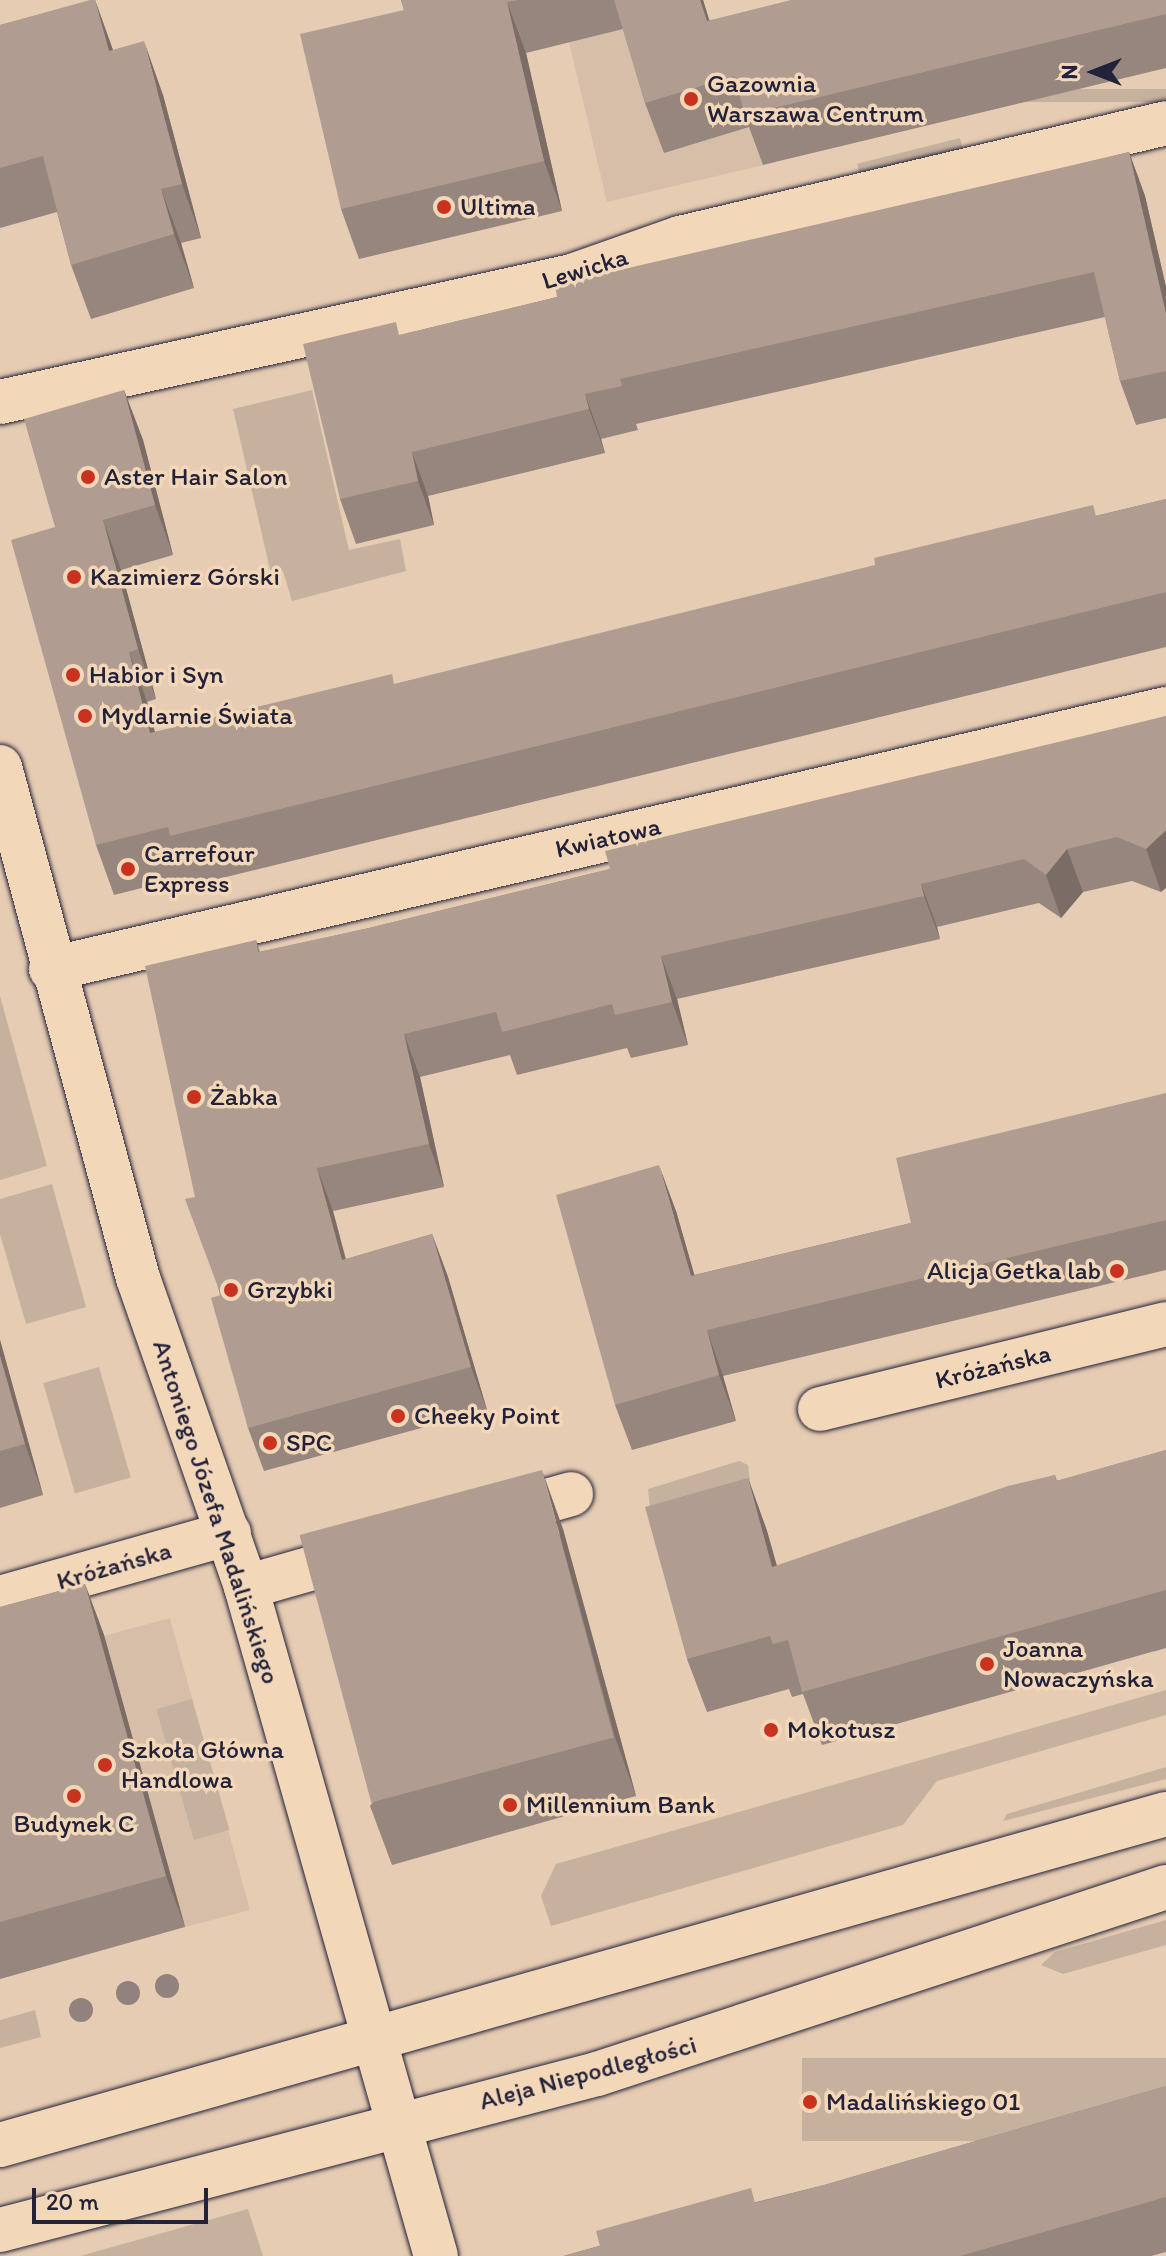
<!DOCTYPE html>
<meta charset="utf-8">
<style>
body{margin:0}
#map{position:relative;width:1166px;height:2256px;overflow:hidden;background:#e6ccb2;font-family:Itim,sans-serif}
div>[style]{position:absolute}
.built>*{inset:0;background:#d6bea8}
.green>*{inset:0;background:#c6b09e;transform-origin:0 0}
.roads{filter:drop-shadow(0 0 2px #22223b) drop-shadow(0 0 2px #22223b)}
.minor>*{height:44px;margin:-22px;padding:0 22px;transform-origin:22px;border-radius:22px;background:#f3d7b9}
.major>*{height:44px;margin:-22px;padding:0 22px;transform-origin:22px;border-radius:22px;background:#f3d7b9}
.trees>*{width:24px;height:24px;margin:-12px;border-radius:50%;background:#91827e}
.wall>*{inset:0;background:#97867d}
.shaded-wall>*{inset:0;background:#7b6d66}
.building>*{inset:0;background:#b09c91;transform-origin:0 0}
.dots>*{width:22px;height:22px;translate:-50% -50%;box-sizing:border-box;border:4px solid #f3d7b9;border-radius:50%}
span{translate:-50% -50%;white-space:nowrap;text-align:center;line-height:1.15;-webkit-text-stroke:7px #f3d7b9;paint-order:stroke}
.poi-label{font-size:26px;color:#22223b}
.left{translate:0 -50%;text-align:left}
.right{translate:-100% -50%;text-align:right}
.street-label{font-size:26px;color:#22223b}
.north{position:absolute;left:1054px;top:32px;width:80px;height:80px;-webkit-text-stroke:6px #f3d7b9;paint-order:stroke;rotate:270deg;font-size:22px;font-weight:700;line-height:32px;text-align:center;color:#22223b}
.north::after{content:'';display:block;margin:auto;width:28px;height:36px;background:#22223b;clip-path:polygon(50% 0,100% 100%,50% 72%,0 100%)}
.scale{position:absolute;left:32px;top:2188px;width:176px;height:36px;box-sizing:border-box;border:4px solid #22223b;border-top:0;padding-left:10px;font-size:24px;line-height:28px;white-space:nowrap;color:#22223b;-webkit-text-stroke:6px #f3d7b9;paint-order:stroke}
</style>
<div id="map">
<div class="built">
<i style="clip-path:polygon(559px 0,703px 0,725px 71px,736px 68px,763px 165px,607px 202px)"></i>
<i style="clip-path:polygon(170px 1618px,250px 1910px,185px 1927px,0 1664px)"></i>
</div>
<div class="green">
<i style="left:1166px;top:89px;width:13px;height:181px;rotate:90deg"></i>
<i style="left:960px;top:138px;width:12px;height:106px;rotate:76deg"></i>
<i style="clip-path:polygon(312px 390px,349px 550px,400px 539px,406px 571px,292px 601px,283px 571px,271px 574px,233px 409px)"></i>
<i style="clip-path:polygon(0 996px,47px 1166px,0 1180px)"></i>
<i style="clip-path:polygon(52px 1184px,86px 1307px,26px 1324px,0 1234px,0 1199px)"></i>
<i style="left:99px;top:1367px;width:115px;height:58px;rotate:74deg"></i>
<i style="clip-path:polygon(739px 1461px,748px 1465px,751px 1489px,650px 1510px,648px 1489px)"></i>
<i style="clip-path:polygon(1166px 1690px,1166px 1715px,937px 1781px,903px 1825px,551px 1926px,541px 1896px,556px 1864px)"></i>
<i style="left:192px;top:1699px;width:136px;height:37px;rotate:74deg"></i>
<i style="clip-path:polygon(1166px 1767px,1166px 1779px,1003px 1821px,1007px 1814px)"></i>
<i style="clip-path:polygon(1166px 1920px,1166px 1945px,1063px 1974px,1041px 1965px,1055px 1952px)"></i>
<i style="clip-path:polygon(35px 2010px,41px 2037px,0 2048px,0 2020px)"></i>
<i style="left:1166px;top:2058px;width:83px;height:364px;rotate:90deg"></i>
<i style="clip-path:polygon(248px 2209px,263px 2256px,80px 2256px)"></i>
</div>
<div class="roads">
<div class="minor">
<i style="left:0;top:402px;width:586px;rotate:-12.42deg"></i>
<i style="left:572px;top:276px;width:114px;rotate:-19.4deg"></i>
<i style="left:680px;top:238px;width:499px;rotate:-13.3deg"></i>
<i style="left:0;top:767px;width:529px;rotate:74.89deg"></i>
<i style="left:138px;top:1278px;width:327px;rotate:70.7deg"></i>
<i style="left:246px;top:1587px;width:695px;rotate:74.15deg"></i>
<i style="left:51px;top:969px;width:1145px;rotate:-13.13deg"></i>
<i style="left:820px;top:1409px;width:356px;rotate:-13.8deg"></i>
<i style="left:497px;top:1515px;width:77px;rotate:-15.8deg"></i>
<i style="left:246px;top:1587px;width:124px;rotate:-15.9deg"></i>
<i style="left:0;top:1598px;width:238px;rotate:-15.8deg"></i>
</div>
<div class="major">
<i style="left:0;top:2145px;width:1212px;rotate:-15.85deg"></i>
<i style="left:0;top:2230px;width:617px;rotate:-14.64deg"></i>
<i style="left:597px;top:2074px;width:599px;rotate:-18.19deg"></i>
</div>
</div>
<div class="trees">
<i style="left:167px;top:1986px"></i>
<i style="left:128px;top:1993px"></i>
<i style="left:81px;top:2010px"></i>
</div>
<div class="wall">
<i style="clip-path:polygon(95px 0,113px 50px,163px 95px,201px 238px,181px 243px,194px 288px,91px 319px,71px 265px,57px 212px,0 228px,0 25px)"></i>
<i style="clip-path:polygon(401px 0,703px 0,709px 20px,1166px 0,1166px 68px,763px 165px,749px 127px,664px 153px,645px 103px,623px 29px,526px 53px,562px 211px,359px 259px,341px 209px,404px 10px)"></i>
<i style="clip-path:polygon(1129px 152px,1145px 196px,1166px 287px,1166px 418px,1136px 425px,1120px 381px,1105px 317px,636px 424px,638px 430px,601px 439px,605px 453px,428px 496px,434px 525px,356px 544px,340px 499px,400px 335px,557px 297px)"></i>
<i style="clip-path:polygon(124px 390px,143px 440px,173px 555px,121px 570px,156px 699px,147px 702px,155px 732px,395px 684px,1166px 499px,1166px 647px,189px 886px,185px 877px,114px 895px,96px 845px,55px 527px)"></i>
<i style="clip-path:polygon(1166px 716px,1161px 892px,1132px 881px,1083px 892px,1061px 918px,1039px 903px,937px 927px,940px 939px,677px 999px,688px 1045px,631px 1058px,627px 1048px,517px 1075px,510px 1055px,420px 1077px,444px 1187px,333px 1211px,346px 1259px,432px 1234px,448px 1277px,487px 1410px,264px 1471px,248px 1428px,220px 1295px,195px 1197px,256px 940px,260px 952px,369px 928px,610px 869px)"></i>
<i style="clip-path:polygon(1166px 1093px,1166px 1270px,723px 1376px,736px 1421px,632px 1450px,615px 1405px,676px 1211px,694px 1275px,911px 1223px)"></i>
<i style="clip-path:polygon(0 1340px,43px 1495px,0 1508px)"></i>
<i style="clip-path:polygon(1166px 1450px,1166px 1648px,822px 1745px,803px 1694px,792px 1697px,789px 1689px,707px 1712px,687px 1659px,748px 1478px,767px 1531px,777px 1566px,1055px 1475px,1057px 1481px)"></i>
<i style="clip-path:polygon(563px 1529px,636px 1796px,392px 1865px,370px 1806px)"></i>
<i style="clip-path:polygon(85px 1584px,104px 1635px,185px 1927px,0 1979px,0 1607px)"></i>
<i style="clip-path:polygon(1166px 2086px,1166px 2252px,1151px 2256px,563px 2256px,756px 2202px,824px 2185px)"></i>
</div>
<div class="shaded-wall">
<i style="clip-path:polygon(95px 0,114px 53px,109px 51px)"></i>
<i style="clip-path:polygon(700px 0,703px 0,725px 71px,707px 21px)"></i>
<i style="clip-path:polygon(507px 2px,526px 53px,562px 211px,544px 161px)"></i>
<i style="clip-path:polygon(144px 41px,163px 95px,201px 238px,182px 184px)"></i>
<i style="clip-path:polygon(1129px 152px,1145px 196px,1166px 287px,1166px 314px)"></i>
<i style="clip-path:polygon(161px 189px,181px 243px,194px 288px,174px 234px)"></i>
<i style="clip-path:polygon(124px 390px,143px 440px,173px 555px,155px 505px)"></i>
<i style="clip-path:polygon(585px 394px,601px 439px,605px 453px,589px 409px)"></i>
<i style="clip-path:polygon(412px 452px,428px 496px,434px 525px,418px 481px)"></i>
<i style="clip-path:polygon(103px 520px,121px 570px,156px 699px,138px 649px)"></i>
<i style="clip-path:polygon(129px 652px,147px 702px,168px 784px,150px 733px)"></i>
<i style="clip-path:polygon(1166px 830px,1166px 888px,1161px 892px,1146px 849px)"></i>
<i style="clip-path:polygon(1067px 849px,1083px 892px,1061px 918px,1046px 875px)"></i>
<i style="clip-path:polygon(921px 884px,937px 927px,940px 939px,924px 896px)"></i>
<i style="clip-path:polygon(661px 956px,677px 999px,688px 1045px,672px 1002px)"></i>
<i style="clip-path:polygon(404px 1034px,420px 1077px,444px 1187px,429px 1144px)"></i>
<i style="clip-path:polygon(659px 1165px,676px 1211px,708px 1322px,691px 1276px)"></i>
<i style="clip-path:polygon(317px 1168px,333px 1211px,357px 1304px,342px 1260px)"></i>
<i style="clip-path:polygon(432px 1234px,448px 1277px,487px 1410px,471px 1367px)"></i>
<i style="clip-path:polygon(707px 1330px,723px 1376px,736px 1421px,719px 1375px)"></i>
<i style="clip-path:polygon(0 1340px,43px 1495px,25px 1444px,0 1356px)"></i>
<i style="clip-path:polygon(542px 1470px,563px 1529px,636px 1796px,615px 1737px)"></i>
<i style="clip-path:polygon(748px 1478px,767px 1531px,792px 1620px,772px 1567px)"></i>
<i style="clip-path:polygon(85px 1584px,104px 1635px,185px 1927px,166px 1876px)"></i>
</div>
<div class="building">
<i style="clip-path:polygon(90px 0,95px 0,109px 51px,144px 41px,182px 184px,161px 189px,174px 234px,71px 265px,43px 156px,0 168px,0 25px)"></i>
<i style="clip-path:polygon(401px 0,518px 0,507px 2px,544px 161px,341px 209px,300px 34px,404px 10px)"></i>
<i style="clip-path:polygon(614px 0,700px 0,707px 21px,791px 0,1166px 0,1166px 14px,745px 115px,734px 76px,645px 103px)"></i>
<i style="clip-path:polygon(1129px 152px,1166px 314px,1166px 371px,1120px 381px,1094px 272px,620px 379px,622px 386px,585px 394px,589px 409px,412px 452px,418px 481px,340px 499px,303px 344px,396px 322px,399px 335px,557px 297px,555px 285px)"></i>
<i style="clip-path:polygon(124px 390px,155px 505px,103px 520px,138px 649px,129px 652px,150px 733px,392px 674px,394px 684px,875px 565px,874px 558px,1093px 505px,1096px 516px,1166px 499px,1166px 592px,170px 836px,168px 827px,96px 845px,11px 540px,55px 527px,24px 419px)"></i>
<i style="clip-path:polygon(1166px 716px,1166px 830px,1146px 849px,1117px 837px,1067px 849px,1046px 875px,1024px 859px,921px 884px,924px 896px,661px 956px,672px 1002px,615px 1015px,612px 1004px,502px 1032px,496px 1012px,404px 1034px,429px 1144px,317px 1168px,342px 1260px,432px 1234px,471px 1367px,248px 1428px,211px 1298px,221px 1295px,185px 1199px,195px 1197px,145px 966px,256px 940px,258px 952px,369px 928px,610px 869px,605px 851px)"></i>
<i style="clip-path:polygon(1166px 1093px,1166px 1220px,707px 1330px,719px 1375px,615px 1405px,556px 1195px,659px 1165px,691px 1276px,911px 1223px,896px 1158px)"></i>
<i style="clip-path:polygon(0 1356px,25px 1444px,0 1451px)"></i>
<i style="clip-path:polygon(1166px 1450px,1166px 1590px,802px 1692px,788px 1640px,773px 1644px,770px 1636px,687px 1659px,645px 1507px,748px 1478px,772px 1567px,1008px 1486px,1055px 1475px,1056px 1481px)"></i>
<i style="left:542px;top:1470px;width:277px;height:251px;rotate:75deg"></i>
<i style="clip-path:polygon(85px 1584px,166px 1876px,0 1922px,0 1607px)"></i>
<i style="clip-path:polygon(1166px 2086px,1166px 2197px,960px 2256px,563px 2256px,600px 2246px,596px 2231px,751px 2188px,755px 2203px,824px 2185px)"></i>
</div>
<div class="dots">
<i style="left:691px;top:99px;background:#c8321e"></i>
<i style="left:444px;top:207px;background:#c8321e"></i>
<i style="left:88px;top:477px;background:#c8321e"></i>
<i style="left:74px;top:577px;background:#c8321e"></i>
<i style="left:73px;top:675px;background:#c8321e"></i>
<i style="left:85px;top:716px;background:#c8321e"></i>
<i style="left:128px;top:869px;background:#c8321e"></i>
<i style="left:194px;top:1097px;background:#c8321e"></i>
<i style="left:1117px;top:1271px;background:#c8321e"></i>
<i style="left:231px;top:1290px;background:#c8321e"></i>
<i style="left:398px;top:1416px;background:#c8321e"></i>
<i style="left:270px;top:1443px;background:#c8321e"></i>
<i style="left:987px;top:1664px;background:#c8321e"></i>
<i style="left:771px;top:1730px;background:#c8321e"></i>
<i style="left:105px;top:1765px;background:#c8321e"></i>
<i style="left:74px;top:1796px;background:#c8321e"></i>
<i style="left:510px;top:1805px;background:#c8321e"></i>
<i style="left:810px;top:2102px;background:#c8321e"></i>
</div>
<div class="poi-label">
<span class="left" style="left:707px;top:99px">Gazownia<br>Warszawa Centrum</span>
<span class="left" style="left:460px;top:207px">Ultima</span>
<span class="left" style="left:104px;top:477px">Aster Hair Salon</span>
<span class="left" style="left:90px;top:577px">Kazimierz Górski</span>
<span class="left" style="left:89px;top:675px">Habior i Syn</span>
<span class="left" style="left:101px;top:716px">Mydlarnie Świata</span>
<span class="left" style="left:144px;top:869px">Carrefour<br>Express</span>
<span class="left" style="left:210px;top:1097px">Żabka</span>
<span class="right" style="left:1101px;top:1271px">Alicja Getka lab</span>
<span class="left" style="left:247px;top:1290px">Grzybki</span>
<span class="left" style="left:414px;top:1416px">Cheeky Point</span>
<span class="left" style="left:286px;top:1443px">SPC</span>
<span class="left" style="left:1003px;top:1664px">Joanna<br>Nowaczyńska</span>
<span class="left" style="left:787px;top:1730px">Mokotusz</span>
<span class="left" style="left:121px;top:1765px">Szkoła Główna<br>Handlowa</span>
<span class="left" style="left:526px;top:1805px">Millennium Bank</span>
<span style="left:74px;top:1824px">Budynek C</span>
<span class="left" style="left:826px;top:2102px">Madalińskiego 01</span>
</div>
<div class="street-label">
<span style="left:585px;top:269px;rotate:-17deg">Lewicka</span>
<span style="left:608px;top:838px;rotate:-13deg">Kwiatowa</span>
<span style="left:993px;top:1367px;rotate:-14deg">Króżańska</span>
<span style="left:216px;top:1512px;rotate:72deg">Antoniego Józefa Madalińskiego</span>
<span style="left:114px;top:1566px;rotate:-16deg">Króżańska</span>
<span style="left:588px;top:2073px;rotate:-15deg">Aleja Niepodległości</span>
</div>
<div class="north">N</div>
<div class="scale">20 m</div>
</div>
